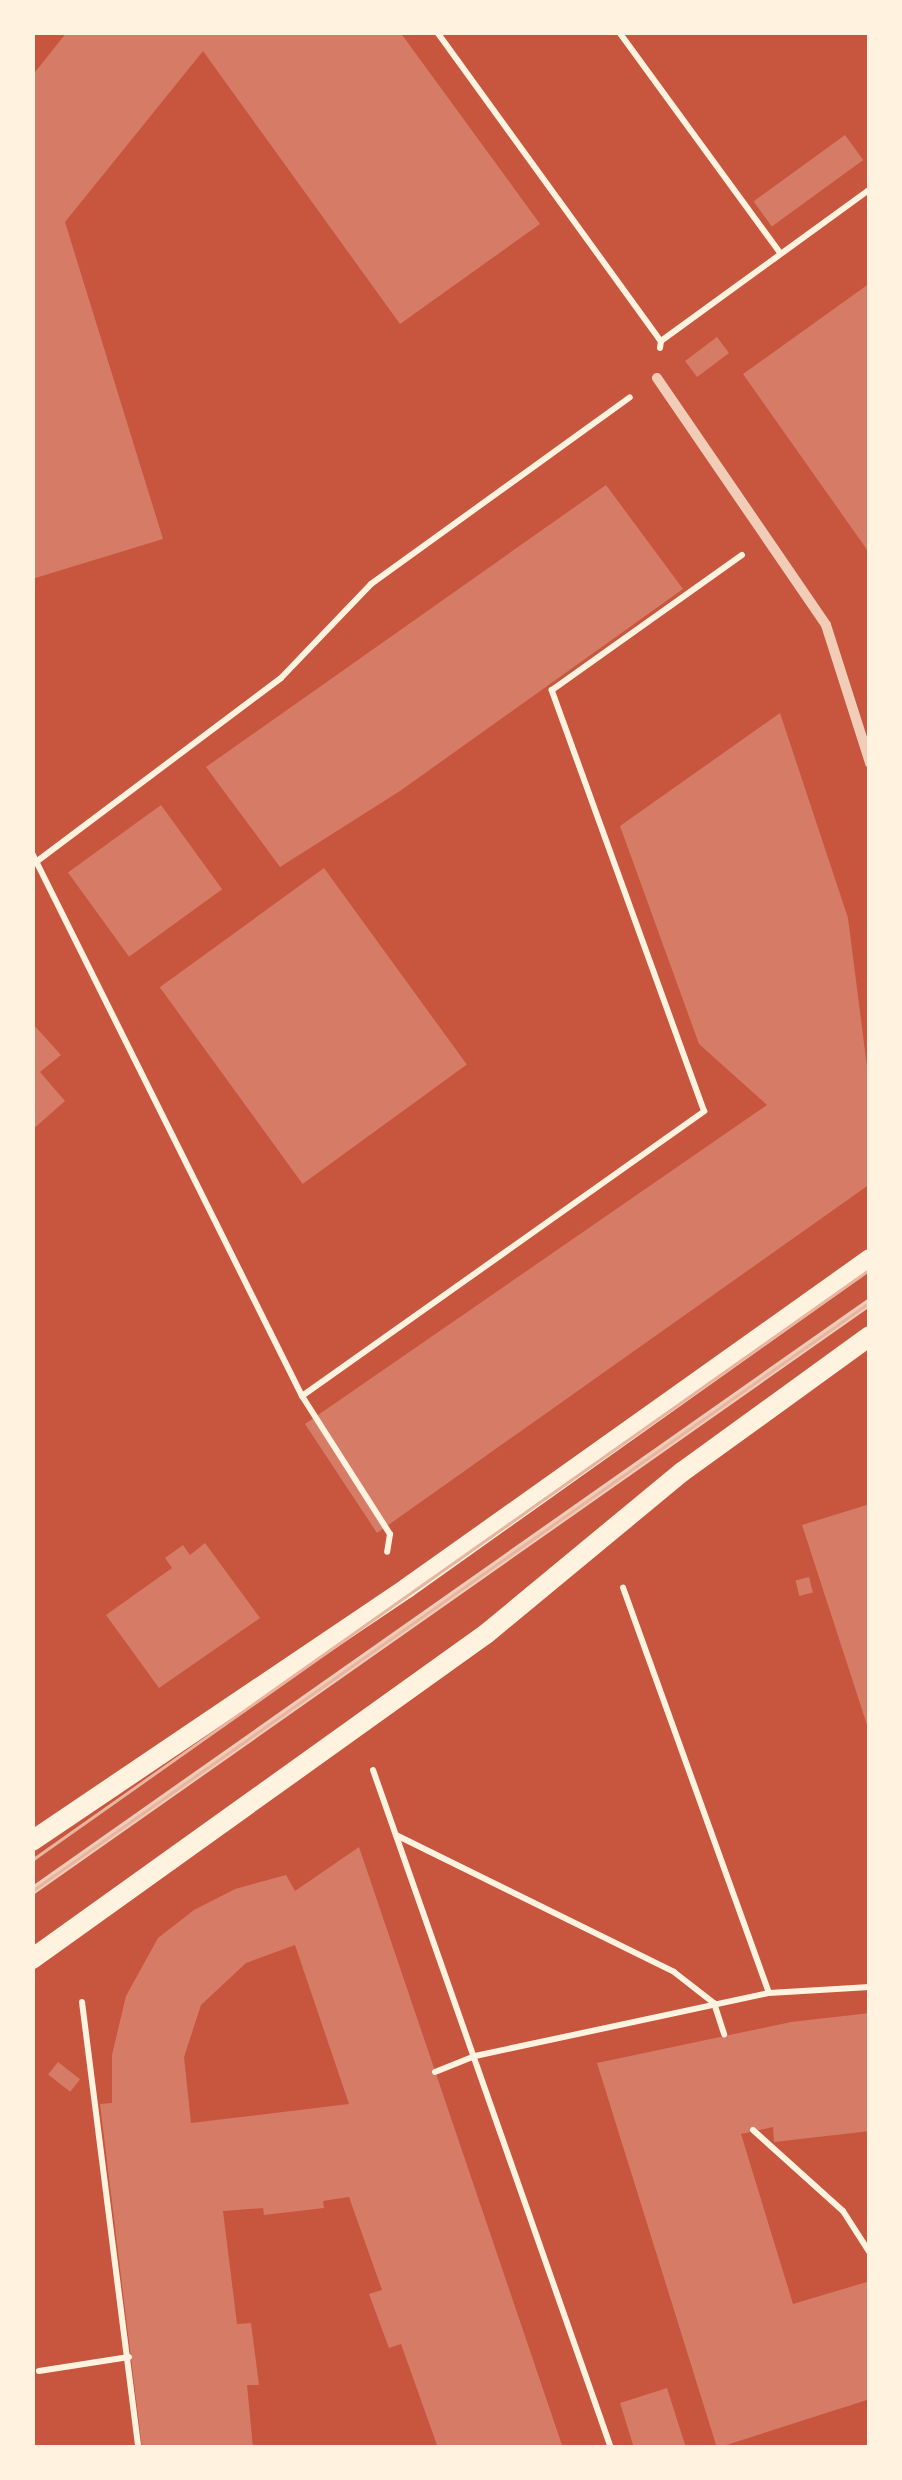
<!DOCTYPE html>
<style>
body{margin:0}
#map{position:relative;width:902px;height:2480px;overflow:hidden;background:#c8553d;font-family:"Roboto Condensed",sans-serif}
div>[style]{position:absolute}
.building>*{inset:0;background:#d67c66;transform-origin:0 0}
.path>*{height:6px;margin:-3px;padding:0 3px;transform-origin:3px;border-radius:3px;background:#fff3e0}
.service>*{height:8px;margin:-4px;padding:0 4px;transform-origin:4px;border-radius:4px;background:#f1ccb7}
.minor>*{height:10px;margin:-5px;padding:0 5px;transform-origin:5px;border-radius:5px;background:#f1ccb7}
.secondary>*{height:20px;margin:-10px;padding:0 10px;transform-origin:10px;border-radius:10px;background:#fff3e0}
.tram>*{height:2.5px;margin:-1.25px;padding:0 1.25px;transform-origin:1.25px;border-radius:1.25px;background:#e9b49f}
span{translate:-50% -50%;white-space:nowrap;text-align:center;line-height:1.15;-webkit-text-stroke:9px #fff3e0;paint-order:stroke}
.frame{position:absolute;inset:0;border:35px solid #fff3e0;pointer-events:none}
</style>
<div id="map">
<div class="building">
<i style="clip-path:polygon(67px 32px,400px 32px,540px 224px,400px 324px,203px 51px,65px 222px,163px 539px,32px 579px,32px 76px)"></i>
<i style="left:845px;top:135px;width:31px;height:113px;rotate:54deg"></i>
<i style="clip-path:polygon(870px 283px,870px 554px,743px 374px)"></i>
<i style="left:717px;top:337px;width:20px;height:40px;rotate:53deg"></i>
<i style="clip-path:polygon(606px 485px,683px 589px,400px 791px,280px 867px,206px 767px)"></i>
<i style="clip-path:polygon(780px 713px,848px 918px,870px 1090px,870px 1184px,377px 1533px,305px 1424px,767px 1105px,699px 1044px,620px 826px)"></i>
<i style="left:161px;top:805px;width:104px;height:115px;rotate:54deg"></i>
<i style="left:324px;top:868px;width:243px;height:203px;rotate:54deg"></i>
<i style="clip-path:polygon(32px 1023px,61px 1055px,40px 1072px,65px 1101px,32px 1130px)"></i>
<i style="clip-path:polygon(870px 1504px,870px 1731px,869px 1731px,802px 1525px)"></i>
<i style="clip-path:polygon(205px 1543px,260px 1618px,159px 1688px,106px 1615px,172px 1568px,165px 1558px,183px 1545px,190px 1555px)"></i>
<i style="left:809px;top:1577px;width:16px;height:14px;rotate:76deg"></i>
<i style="clip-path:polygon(evenodd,359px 1847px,563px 2448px,438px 2448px,401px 2344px,389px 2348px,369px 2294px,382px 2290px,349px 2197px,323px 2201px,324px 2208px,264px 2215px,263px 2208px,223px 2211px,237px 2324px,251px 2323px,259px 2385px,247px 2385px,253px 2448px,142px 2448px,100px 2104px,112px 2103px,112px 2055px,126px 1996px,158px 1938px,194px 1910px,235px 1889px,286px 1875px,295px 1891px,359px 1847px,295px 1945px,349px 2104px,191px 2123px,184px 2057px,201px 2005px,246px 1963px,295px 1945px)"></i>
<i style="clip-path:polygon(870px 2013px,870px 2131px,774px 2142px,773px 2127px,741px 2134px,793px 2304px,870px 2281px,870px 2399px,717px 2448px,597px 2063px,791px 2022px)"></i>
<i style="left:58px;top:2062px;width:28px;height:16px;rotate:38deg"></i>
<i style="clip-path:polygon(667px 2388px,686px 2448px,634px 2448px,620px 2403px)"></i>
</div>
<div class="path">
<i style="left:437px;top:32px;width:382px;rotate:54.1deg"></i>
<i style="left:661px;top:341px;width:7px;rotate:98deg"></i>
<i style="left:619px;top:32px;width:273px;rotate:53.9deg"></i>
<i style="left:661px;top:341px;width:258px;rotate:-36deg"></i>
<i style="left:32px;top:853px;width:606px;rotate:63.56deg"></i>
<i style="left:302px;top:1396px;width:164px;rotate:57.5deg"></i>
<i style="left:390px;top:1534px;width:18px;rotate:99deg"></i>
<i style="left:32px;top:865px;width:311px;rotate:-36.9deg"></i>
<i style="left:281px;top:678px;width:130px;rotate:-46.2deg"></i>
<i style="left:371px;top:584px;width:319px;rotate:-35.8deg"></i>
<i style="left:302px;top:1396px;width:493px;rotate:-35.3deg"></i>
<i style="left:704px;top:1111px;width:448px;rotate:-109.9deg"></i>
<i style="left:552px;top:690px;width:233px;rotate:-35.4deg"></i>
<i style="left:373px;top:1770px;width:719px;rotate:70.66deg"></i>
<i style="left:396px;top:1835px;width:310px;rotate:26.2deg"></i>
<i style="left:674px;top:1972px;width:51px;rotate:37.8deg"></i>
<i style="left:714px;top:2003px;width:33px;rotate:72deg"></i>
<i style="left:769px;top:1993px;width:101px;rotate:-3.4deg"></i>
<i style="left:82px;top:2002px;width:450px;rotate:82.8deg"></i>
<i style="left:435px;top:2072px;width:43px;rotate:-21.8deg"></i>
<i style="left:475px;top:2056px;width:301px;rotate:-12.1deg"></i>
<i style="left:769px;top:1993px;width:431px;rotate:-109.8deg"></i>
<i style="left:753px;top:2130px;width:121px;rotate:42deg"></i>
<i style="left:843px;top:2211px;width:50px;rotate:57.3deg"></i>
<i style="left:39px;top:2371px;width:91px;rotate:-8.8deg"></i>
</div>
<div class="service">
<i style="left:32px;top:1891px;width:1024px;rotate:-35.1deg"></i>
</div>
<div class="minor">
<i style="left:657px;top:378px;width:299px;rotate:55.6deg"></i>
<i style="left:826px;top:625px;width:145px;rotate:72.3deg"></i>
</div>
<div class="secondary">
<i style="left:32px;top:1841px;width:452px;rotate:-34deg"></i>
<i style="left:407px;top:1588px;width:568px;rotate:-35.4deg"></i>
<i style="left:32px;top:1959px;width:558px;rotate:-35.6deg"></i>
<i style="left:486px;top:1634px;width:254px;rotate:-39.6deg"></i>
<i style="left:682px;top:1472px;width:232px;rotate:-35.9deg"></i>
</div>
<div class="tram">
<i style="left:32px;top:1860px;width:1025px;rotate:-35.19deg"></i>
<i style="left:32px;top:1891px;width:1024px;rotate:-35.1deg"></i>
</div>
<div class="frame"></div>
</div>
